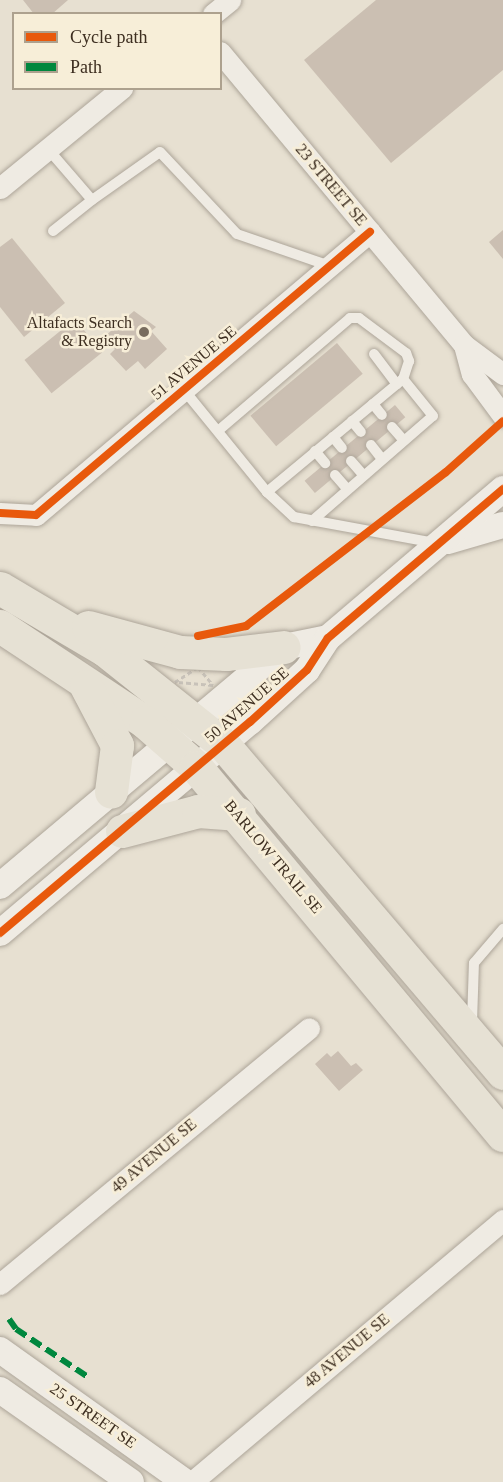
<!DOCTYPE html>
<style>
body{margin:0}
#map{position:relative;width:503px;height:1482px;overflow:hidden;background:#e7e0d1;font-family:"Times New Roman",serif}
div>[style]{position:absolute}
.building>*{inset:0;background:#cbbfb2;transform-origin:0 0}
.path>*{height:3px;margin-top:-1.5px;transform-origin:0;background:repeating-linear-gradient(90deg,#c8c2b9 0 4.5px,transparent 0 7.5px)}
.roads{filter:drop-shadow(0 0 2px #ada599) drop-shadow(0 0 2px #ada599)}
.service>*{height:10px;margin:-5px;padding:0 5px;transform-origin:5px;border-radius:5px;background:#efebe3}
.minor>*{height:21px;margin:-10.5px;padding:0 10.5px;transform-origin:10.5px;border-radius:10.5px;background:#efebe3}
.tertiary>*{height:26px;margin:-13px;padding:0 13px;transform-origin:13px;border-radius:13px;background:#efebe3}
.primary>*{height:33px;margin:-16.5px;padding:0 16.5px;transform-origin:16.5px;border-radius:16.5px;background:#e6e1d4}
.quiet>*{height:6px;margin-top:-3px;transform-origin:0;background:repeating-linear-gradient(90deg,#00873e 0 12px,transparent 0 18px)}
.cycleway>*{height:8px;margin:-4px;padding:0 4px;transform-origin:4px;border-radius:4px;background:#e8590c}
.dots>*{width:16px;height:16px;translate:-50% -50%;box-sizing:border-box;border:3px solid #f7eed8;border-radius:50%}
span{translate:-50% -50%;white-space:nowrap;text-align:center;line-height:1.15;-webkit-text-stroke:5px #f7eed8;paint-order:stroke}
.street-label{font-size:16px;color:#3d2e20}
.poi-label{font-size:16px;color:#3d2e20}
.right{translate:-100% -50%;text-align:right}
.legend{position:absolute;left:12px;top:12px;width:210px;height:78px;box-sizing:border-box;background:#f7eed8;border:2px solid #ada18e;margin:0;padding:8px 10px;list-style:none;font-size:18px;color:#3d2e20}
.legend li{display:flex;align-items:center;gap:12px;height:30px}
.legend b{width:30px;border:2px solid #ada18e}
</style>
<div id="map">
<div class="building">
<i style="clip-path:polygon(23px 0,68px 0,52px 14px,34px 14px)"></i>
<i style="clip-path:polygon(376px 0,503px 0,503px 70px,391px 163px,304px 60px)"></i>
<i style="clip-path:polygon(503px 230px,503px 259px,489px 242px)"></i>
<i style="clip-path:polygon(12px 238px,65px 303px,24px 337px,0 307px,0 247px)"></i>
<i style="clip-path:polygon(134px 311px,156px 327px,151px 331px,167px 349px,145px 369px,138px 361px,126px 371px,110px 354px,115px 349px,104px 337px)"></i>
<i style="left:75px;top:319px;width:43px;height:65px;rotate:51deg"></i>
<i style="left:337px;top:343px;width:40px;height:113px;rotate:50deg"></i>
<i style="left:395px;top:405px;width:16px;height:118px;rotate:50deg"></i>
<i style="clip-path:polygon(338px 1051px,351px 1066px,356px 1063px,363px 1070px,339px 1091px,315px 1064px,327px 1053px,331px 1057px)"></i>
</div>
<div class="path">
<i style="left:198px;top:667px;width:23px;rotate:50deg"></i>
<i style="left:213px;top:685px;width:38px;rotate:-175deg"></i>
<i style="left:175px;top:682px;width:27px;rotate:-33deg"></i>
</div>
<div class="roads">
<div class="service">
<i style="left:48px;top:149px;width:67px;rotate:49.2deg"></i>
<i style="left:92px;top:200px;width:83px;rotate:-35.2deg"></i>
<i style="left:160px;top:152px;width:112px;rotate:46.8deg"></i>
<i style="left:237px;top:234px;width:98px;rotate:19deg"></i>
<i style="left:53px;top:231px;width:50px;rotate:-38.5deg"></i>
<i style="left:374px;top:354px;width:38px;rotate:53deg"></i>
<i style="left:184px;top:390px;width:132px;rotate:50.9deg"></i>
<i style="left:267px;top:492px;width:37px;rotate:43deg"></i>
<i style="left:294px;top:517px;width:143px;rotate:10.4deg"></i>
<i style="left:373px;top:404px;width:14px;rotate:51deg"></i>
<i style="left:352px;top:421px;width:14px;rotate:51deg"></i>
<i style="left:392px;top:427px;width:18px;rotate:49deg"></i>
<i style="left:219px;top:430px;width:172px;rotate:-40.5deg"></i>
<i style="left:350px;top:318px;width:9px"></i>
<i style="left:359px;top:318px;width:59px;rotate:36.7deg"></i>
<i style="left:406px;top:353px;width:9px;rotate:69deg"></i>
<i style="left:409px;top:361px;width:19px;rotate:108deg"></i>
<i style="left:403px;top:379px;width:177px;rotate:140.3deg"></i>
<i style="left:333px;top:437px;width:14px;rotate:51deg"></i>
<i style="left:371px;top:445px;width:18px;rotate:52deg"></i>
<i style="left:315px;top:451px;width:16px;rotate:50deg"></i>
<i style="left:351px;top:461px;width:18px;rotate:49deg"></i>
<i style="left:335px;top:475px;width:18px;rotate:49deg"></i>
<i style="left:312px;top:521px;width:160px;rotate:-41deg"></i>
<i style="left:433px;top:416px;width:48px;rotate:-129deg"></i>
<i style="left:472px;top:1022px;width:59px;rotate:-88.1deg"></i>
<i style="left:474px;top:963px;width:45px;rotate:-49.5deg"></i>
</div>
<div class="minor">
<i style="left:213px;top:14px;width:22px;rotate:-39deg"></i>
<i style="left:220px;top:52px;width:381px;rotate:50.2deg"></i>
<i style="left:464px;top:345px;width:49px;rotate:36.6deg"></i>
<i style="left:0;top:188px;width:158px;rotate:-39.3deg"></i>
<i style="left:464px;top:345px;width:30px;rotate:75deg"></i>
<i style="left:472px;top:374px;width:52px;rotate:53.6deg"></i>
<i style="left:0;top:513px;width:36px;rotate:3deg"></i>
<i style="left:36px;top:515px;width:438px;rotate:-40.3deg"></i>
<i style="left:0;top:1284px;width:401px;rotate:-39.6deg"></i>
<i style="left:192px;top:1482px;width:407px;rotate:-40.1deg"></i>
</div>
<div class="tertiary">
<i style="left:448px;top:541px;width:57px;rotate:-16.2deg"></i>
<i style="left:0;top:886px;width:371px;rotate:-40.1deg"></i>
<i style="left:284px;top:647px;width:45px;rotate:-11.6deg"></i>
<i style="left:0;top:933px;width:327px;rotate:-40.2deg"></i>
<i style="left:250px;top:722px;width:77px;rotate:-42.4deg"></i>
<i style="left:307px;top:670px;width:38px;rotate:-57deg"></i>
<i style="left:328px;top:638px;width:230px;rotate:-40.4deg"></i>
<i style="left:0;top:1350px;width:227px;rotate:35.5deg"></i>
<i style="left:0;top:1390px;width:160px;rotate:35.1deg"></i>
</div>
<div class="primary">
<i style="left:0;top:588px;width:122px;rotate:30.6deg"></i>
<i style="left:105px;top:650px;width:151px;rotate:38.5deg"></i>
<i style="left:223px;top:744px;width:432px;rotate:49.6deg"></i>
<i style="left:0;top:626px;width:174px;rotate:33.5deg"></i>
<i style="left:145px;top:722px;width:68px;rotate:41.4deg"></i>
<i style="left:196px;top:767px;width:479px;rotate:50.2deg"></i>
<i style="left:88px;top:627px;width:95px;rotate:15.2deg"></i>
<i style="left:180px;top:652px;width:46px;rotate:2.5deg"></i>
<i style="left:226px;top:654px;width:58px;rotate:-6.9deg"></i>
<i style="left:86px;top:686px;width:67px;rotate:62.3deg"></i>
<i style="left:117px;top:745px;width:47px;rotate:97.3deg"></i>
<i style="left:122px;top:831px;width:79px;rotate:-14.7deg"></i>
<i style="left:198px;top:811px;width:41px;rotate:4.2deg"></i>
</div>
</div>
<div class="quiet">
<i style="left:9px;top:1319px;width:12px;rotate:55deg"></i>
<i style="left:16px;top:1329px;width:87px;rotate:33.7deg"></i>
</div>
<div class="cycleway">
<i style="left:0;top:513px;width:36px;rotate:3deg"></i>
<i style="left:36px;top:515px;width:438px;rotate:-40.3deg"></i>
<i style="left:198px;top:636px;width:49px;rotate:-11.8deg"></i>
<i style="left:246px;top:626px;width:252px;rotate:-37.6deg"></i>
<i style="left:446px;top:472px;width:76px;rotate:-41.8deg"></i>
<i style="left:0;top:933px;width:327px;rotate:-40.2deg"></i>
<i style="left:250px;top:722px;width:77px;rotate:-42.4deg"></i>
<i style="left:307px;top:670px;width:38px;rotate:-57deg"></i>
<i style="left:328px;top:638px;width:230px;rotate:-40.4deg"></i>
</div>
<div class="dots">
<i style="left:144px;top:332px;background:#786c5e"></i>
</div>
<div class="street-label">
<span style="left:331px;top:185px;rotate:50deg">23 STREET SE</span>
<span style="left:194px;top:363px;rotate:-40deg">51 AVENUE SE</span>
<span style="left:247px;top:705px;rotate:-41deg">50 AVENUE SE</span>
<span style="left:273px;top:857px;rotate:50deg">BARLOW TRAIL SE</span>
<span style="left:154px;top:1156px;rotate:-40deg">49 AVENUE SE</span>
<span style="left:347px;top:1351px;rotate:-40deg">48 AVENUE SE</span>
<span style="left:93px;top:1416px;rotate:35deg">25 STREET SE</span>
</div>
<div class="poi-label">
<span class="right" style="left:132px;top:332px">Altafacts Search<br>&amp; Registry</span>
</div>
<ul class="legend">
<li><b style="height:8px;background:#e8590c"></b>Cycle path</li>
<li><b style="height:8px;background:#00873e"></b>Path</li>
</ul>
</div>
